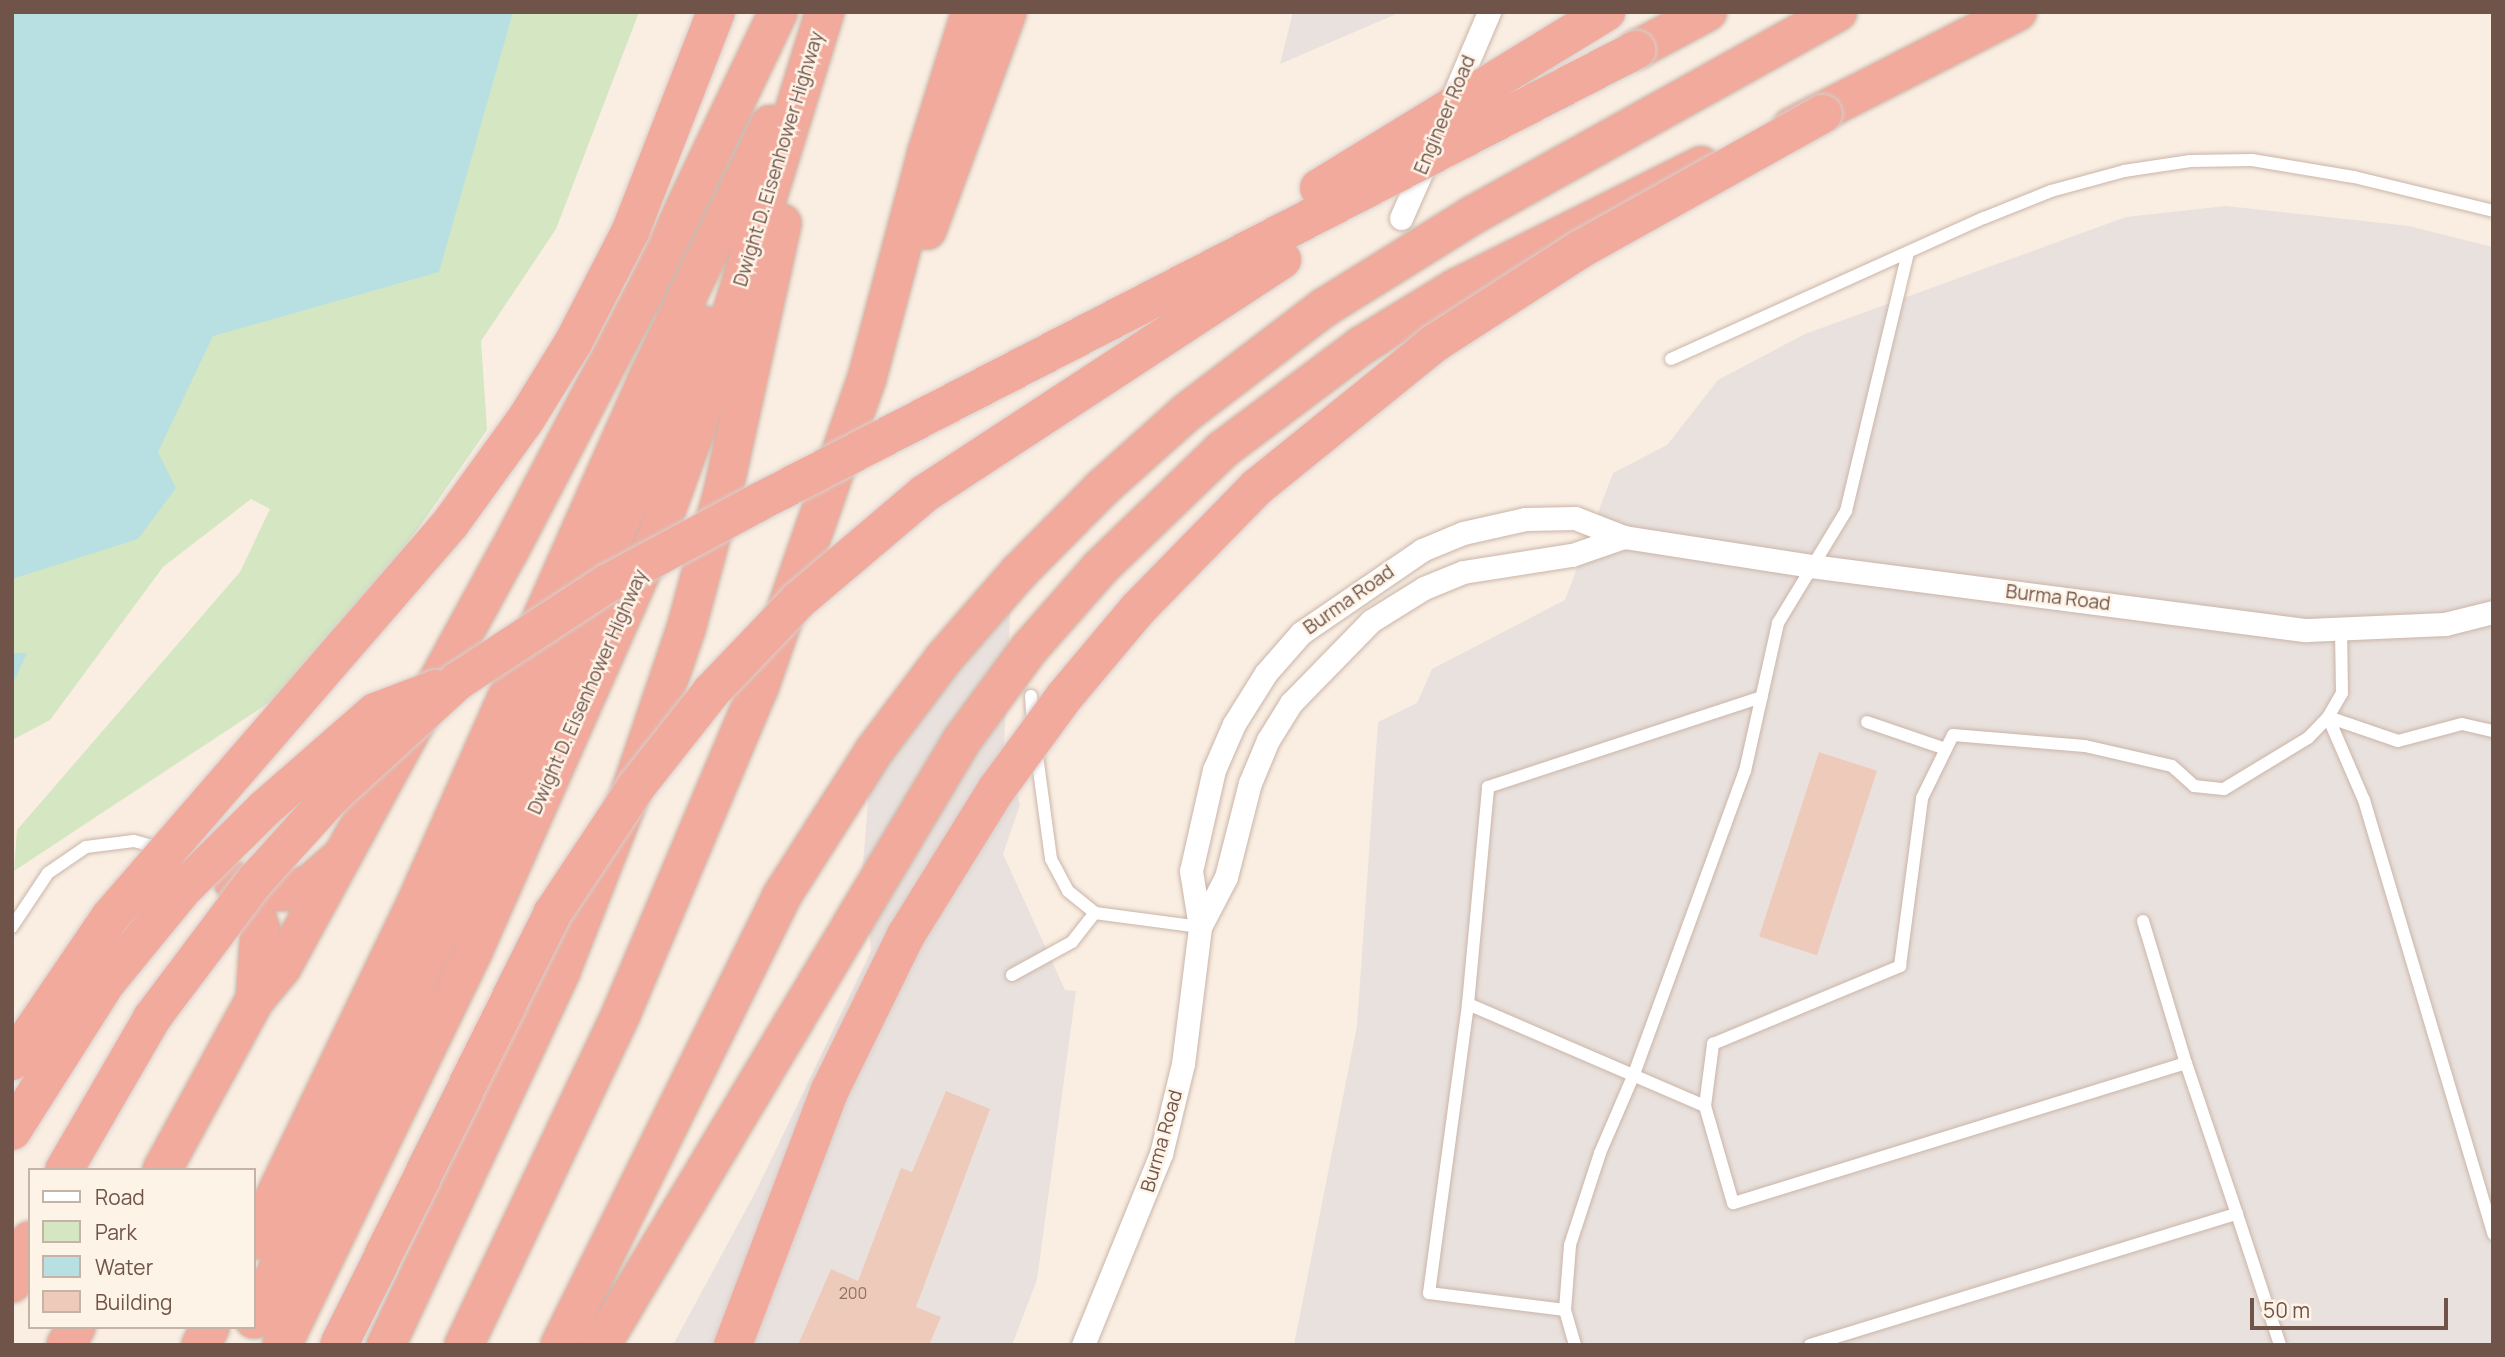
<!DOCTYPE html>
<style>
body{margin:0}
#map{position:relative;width:2505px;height:1357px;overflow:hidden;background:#faeee2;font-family:Manrope,sans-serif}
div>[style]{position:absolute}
.industrial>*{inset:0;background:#e9e1dd}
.green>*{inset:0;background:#d4e6c2}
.water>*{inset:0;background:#b8e0e2}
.building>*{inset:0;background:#eecabb;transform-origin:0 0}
.roads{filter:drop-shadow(0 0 2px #cab5a9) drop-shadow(0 0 2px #cab5a9)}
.lane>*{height:12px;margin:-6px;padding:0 6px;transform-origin:6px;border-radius:6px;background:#fff}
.street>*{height:23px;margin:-11.5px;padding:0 11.5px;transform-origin:11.5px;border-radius:11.5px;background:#fff}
.highway>*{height:38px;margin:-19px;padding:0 19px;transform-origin:19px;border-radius:19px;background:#f1aa9c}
.bridges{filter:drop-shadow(0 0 2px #d7cfcc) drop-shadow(0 0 2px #d7cfcc)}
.highway-bridge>*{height:38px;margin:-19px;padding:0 19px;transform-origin:19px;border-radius:19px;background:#f1aa9c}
span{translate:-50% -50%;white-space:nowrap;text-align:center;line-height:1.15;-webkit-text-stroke:5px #fef3e7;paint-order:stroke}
.number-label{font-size:16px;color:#907266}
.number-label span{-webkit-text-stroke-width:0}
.street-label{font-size:19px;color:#70544a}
.frame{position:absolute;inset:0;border:14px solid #70544a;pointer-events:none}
.legend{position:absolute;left:28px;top:1168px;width:228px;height:161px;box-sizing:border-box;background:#fef3e7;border:2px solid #c5b3a8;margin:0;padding:9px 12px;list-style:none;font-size:21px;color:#70544a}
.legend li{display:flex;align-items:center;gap:14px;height:35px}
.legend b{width:35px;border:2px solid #c5b3a8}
.scale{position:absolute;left:2250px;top:1298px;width:198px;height:32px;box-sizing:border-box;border:4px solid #70544a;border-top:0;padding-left:9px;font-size:21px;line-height:24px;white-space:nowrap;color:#70544a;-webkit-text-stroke:5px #fef3e7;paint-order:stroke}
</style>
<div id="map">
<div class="industrial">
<i style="clip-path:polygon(1293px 12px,1401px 12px,1280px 64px)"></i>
<i style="clip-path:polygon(2226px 206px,2409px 226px,2493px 247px,2493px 1345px,1294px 1345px,1357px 1026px,1378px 722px,1417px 703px,1432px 669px,1565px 600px,1613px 473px,1667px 445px,1718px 380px,1805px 334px,2126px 217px)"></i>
<i style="clip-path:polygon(1011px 595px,1004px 744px,1020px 805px,1003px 854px,1065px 990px,1076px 991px,1037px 1280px,1012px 1345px,673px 1345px,756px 1191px,871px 951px,863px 864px,871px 765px)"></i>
</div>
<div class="green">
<i style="clip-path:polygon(12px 12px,639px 12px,556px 229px,481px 341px,487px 430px,368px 600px,282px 694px,14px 871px,17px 830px,240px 572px,270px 509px,251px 499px,163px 567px,50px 720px,12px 740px)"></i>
</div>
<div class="water">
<i style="clip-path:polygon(12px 12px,513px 12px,439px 272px,213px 336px,158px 452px,176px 488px,138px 539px,12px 579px)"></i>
<i style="clip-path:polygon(12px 653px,27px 653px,12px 685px)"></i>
</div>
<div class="building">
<i style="left:1819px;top:752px;width:61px;height:194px;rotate:18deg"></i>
<i style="clip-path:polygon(946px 1091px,990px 1109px,916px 1307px,941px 1317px,929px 1345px,798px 1345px,831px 1269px,858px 1281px,901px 1168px,912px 1172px)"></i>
</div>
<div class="roads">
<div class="lane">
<i style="left:1671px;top:359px;width:343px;rotate:-24.3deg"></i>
<i style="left:1984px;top:218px;width:72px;rotate:-21.9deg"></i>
<i style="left:2051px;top:191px;width:76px;rotate:-15.3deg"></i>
<i style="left:2124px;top:171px;width:67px;rotate:-8.6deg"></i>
<i style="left:2190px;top:161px;width:62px;rotate:-0.9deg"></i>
<i style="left:2252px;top:160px;width:103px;rotate:9.5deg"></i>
<i style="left:2354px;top:177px;width:143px;rotate:13.7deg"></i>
<i style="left:2341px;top:629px;width:64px;rotate:89.1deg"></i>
<i style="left:2342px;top:693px;width:28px;rotate:120deg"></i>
<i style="left:2328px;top:717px;width:90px;rotate:66.6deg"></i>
<i style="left:2364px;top:800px;width:453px;rotate:73.4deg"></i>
<i style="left:1031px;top:696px;width:27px;rotate:86deg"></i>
<i style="left:1867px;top:722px;width:83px;rotate:18.9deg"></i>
<i style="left:1036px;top:748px;width:112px;rotate:82.3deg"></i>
<i style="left:1051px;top:859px;width:36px;rotate:62deg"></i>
<i style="left:1068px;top:891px;width:35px;rotate:39deg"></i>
<i style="left:1095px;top:913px;width:106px;rotate:7.6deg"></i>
<i style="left:2143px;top:921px;width:148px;rotate:73.2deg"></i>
<i style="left:12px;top:927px;width:65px;rotate:-56.3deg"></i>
<i style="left:48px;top:873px;width:46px;rotate:-34.4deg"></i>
<i style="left:86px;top:847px;width:48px;rotate:-7.1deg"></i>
<i style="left:134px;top:841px;width:30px;rotate:15deg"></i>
<i style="left:1012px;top:975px;width:68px;rotate:-28.8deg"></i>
<i style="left:1072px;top:942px;width:37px;rotate:-52deg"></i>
<i style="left:1468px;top:1004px;width:258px;rotate:23.3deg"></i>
<i style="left:2237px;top:1214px;width:138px;rotate:71.8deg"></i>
<i style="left:1565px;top:1310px;width:137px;rotate:-172.9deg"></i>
<i style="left:1429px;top:1293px;width:292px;rotate:-82.3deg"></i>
<i style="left:1468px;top:1004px;width:218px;rotate:-84.7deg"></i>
<i style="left:1488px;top:787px;width:288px;rotate:-18.2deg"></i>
<i style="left:1575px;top:1345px;width:36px;rotate:-106deg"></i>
<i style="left:1565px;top:1310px;width:65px;rotate:-85.6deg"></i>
<i style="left:1570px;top:1245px;width:97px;rotate:-71.9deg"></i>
<i style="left:1600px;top:1153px;width:86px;rotate:-66.7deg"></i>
<i style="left:1634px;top:1074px;width:323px;rotate:-69.9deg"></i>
<i style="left:1745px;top:771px;width:152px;rotate:-77.4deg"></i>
<i style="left:1778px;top:623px;width:131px;rotate:-58.7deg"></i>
<i style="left:1846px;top:511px;width:266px;rotate:-76.5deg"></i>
<i style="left:1810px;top:1345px;width:447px;rotate:-17.1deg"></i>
<i style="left:2237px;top:1214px;width:159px;rotate:-108.7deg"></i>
<i style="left:2186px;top:1063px;width:474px;rotate:162.8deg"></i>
<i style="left:1733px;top:1203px;width:101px;rotate:-106.1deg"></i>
<i style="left:1705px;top:1106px;width:63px;rotate:-82.6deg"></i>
<i style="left:1713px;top:1044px;width:203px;rotate:-22.6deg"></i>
<i style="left:1900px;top:966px;width:169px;rotate:-82.5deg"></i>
<i style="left:1922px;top:798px;width:70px;rotate:-63.8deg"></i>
<i style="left:1953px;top:735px;width:132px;rotate:4.8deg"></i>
<i style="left:2085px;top:746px;width:89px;rotate:12.9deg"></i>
<i style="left:2172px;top:766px;width:30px;rotate:42deg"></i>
<i style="left:2194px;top:786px;width:30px;rotate:6deg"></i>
<i style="left:2224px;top:789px;width:98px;rotate:-31.3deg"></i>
<i style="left:2308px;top:738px;width:29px;rotate:-46deg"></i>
<i style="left:2328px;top:717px;width:74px;rotate:18.9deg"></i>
<i style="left:2398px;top:741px;width:66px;rotate:-14.9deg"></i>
<i style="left:2462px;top:724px;width:32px;rotate:13deg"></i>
</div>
<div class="street">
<i style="left:1449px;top:106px;width:102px;rotate:-66.9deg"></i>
<i style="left:1401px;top:218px;width:67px;rotate:-66.1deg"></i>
<i style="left:1200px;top:927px;width:56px;rotate:-62.5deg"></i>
<i style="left:1226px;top:877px;width:97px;rotate:-75.7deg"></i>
<i style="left:1250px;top:783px;width:47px;rotate:-67.3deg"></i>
<i style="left:1268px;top:740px;width:44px;rotate:-58.1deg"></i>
<i style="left:1291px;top:703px;width:115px;rotate:-45.7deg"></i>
<i style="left:1371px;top:621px;width:62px;rotate:-31.9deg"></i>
<i style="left:1424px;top:588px;width:42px;rotate:-22.3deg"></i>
<i style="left:1463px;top:572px;width:110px;rotate:-8.9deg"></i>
<i style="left:1572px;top:555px;width:55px;rotate:-19.1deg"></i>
<i style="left:1083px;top:1345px;width:206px;rotate:-67.8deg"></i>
<i style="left:1161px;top:1154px;width:93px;rotate:-76.3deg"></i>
<i style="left:1183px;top:1064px;width:138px;rotate:-82.9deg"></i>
<i style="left:1200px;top:927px;width:57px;rotate:-99.1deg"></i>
<i style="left:1191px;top:871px;width:104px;rotate:-77.2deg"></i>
<i style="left:1214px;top:770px;width:50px;rotate:-66.5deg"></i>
<i style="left:1234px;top:724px;width:60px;rotate:-57.9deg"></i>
<i style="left:1266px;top:673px;width:53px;rotate:-48.8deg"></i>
<i style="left:1301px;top:633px;width:147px;rotate:-34.4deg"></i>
<i style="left:1422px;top:550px;width:44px;rotate:-22.5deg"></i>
<i style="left:1463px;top:533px;width:64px;rotate:-12.7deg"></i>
<i style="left:1525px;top:519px;width:50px;rotate:-1.1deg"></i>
<i style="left:1575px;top:518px;width:53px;rotate:21.2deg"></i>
<i style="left:1624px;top:537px;width:189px;rotate:8.8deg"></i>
<i style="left:1811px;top:566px;width:499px;rotate:7.4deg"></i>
<i style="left:2306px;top:630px;width:139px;rotate:-2.5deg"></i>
<i style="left:2445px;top:624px;width:49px;rotate:-14deg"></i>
</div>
<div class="highway">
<i style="left:1636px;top:50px;width:81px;rotate:-28.2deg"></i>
<i style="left:1792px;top:127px;width:253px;rotate:-27.1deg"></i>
<i style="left:927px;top:230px;width:232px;rotate:-69.8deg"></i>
<i style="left:233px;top:881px;width:34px;rotate:19deg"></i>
<i style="left:265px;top:892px;width:23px;rotate:-2deg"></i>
<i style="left:288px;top:891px;width:24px;rotate:-19deg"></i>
<i style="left:311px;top:883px;width:35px;rotate:-41deg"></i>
<i style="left:233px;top:881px;width:27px;rotate:51deg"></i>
<i style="left:250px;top:902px;width:27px;rotate:68deg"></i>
<i style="left:260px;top:927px;width:73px;rotate:93.9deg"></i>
<i style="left:162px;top:1170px;width:192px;rotate:-61.4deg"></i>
<i style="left:254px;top:1001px;width:44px;rotate:-50.5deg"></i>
<i style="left:282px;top:967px;width:472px;rotate:-61.4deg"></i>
<i style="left:508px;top:553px;width:300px;rotate:-62.4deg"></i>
<i style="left:647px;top:287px;width:305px;rotate:-64.5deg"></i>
<i style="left:254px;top:1240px;width:376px;rotate:-64.3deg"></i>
<i style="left:417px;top:901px;width:574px;rotate:-66.16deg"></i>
<i style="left:649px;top:376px;width:279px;rotate:-64.3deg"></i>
<i style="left:12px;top:1283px;width:46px;rotate:-66.8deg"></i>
<i style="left:254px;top:1319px;width:550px;rotate:-64.37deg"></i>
<i style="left:492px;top:823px;width:541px;rotate:-66.94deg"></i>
<i style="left:66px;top:1345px;width:21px;rotate:-61deg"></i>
<i style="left:201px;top:1345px;width:20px;rotate:-63deg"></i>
<i style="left:282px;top:1345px;width:440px;rotate:-64.1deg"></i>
<i style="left:474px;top:949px;width:455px;rotate:-66.1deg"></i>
<i style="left:658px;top:533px;width:112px;rotate:-70.1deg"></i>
<i style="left:696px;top:428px;width:436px;rotate:-72.8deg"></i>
<i style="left:386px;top:1345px;width:413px;rotate:-64.9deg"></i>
<i style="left:561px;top:971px;width:175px;rotate:-68.6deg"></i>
<i style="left:625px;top:808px;width:189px;rotate:-71.2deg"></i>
<i style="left:686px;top:629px;width:142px;rotate:-74.9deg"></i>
<i style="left:723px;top:492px;width:275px;rotate:-77.6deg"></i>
<i style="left:464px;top:1345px;width:366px;rotate:-64.6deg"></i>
<i style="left:621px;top:1014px;width:354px;rotate:-67.1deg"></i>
<i style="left:759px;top:688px;width:328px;rotate:-70.8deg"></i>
<i style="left:867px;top:378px;width:234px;rotate:-75.1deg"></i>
<i style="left:927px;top:152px;width:147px;rotate:-72.6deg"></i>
<i style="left:560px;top:1345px;width:500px;rotate:-63.7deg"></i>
<i style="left:781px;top:897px;width:173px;rotate:-57.5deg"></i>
<i style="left:874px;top:751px;width:116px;rotate:-53deg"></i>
<i style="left:944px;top:658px;width:114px;rotate:-48.9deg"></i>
<i style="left:1019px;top:572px;width:117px;rotate:-45.3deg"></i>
<i style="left:1101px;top:489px;width:115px;rotate:-41.8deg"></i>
<i style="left:1187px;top:412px;width:173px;rotate:-37.3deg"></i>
<i style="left:1325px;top:307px;width:174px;rotate:-31.9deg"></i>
<i style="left:1473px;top:215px;width:417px;rotate:-29.1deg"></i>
<i style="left:601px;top:1345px;width:705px;rotate:-59.18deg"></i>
<i style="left:962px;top:740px;width:112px;rotate:-53.7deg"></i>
<i style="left:1028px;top:650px;width:109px;rotate:-48.7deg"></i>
<i style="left:1100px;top:568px;width:170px;rotate:-44deg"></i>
<i style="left:1222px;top:450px;width:174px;rotate:-36.8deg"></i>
<i style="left:1361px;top:346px;width:111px;rotate:-31.4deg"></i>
<i style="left:1456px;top:288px;width:274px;rotate:-26.5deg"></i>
</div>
</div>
<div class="bridges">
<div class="highway-bridge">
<i style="left:1319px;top:188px;width:337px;rotate:-31.5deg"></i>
<i style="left:12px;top:1061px;width:174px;rotate:-55.8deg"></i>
<i style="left:110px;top:917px;width:520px;rotate:-49.14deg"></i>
<i style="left:450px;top:524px;width:130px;rotate:-54.1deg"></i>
<i style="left:526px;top:419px;width:89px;rotate:-58.3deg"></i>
<i style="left:573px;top:343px;width:127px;rotate:-62.8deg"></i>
<i style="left:631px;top:230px;width:234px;rotate:-68.7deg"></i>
<i style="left:12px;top:1131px;width:175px;rotate:-57.6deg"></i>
<i style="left:106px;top:983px;width:120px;rotate:-50.7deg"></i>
<i style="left:182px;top:890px;width:115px;rotate:-44.6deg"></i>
<i style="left:264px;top:809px;width:147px;rotate:-41.1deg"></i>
<i style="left:375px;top:712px;width:65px;rotate:-20.7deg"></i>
<i style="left:64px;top:1170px;width:176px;rotate:-59.9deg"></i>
<i style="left:152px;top:1018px;width:171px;rotate:-53.1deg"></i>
<i style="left:255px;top:881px;width:116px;rotate:-47.8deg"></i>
<i style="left:333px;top:795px;width:169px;rotate:-42.4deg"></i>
<i style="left:458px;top:681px;width:179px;rotate:-33.2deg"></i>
<i style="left:608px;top:583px;width:171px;rotate:-28.2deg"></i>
<i style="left:759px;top:502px;width:987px;rotate:-27.27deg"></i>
<i style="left:339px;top:1345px;width:481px;rotate:-63.7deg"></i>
<i style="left:552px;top:914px;width:152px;rotate:-56.5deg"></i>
<i style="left:636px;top:787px;width:121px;rotate:-51.7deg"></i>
<i style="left:711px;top:692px;width:127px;rotate:-46.3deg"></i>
<i style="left:799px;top:600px;width:164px;rotate:-40.3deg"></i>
<i style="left:924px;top:494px;width:428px;rotate:-33.2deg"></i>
<i style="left:733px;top:1345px;width:273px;rotate:-69.2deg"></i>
<i style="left:830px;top:1090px;width:173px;rotate:-63.9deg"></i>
<i style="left:906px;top:935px;width:171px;rotate:-58.2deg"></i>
<i style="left:996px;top:790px;width:115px;rotate:-53.8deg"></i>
<i style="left:1064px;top:697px;width:114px;rotate:-50deg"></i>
<i style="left:1137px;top:610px;width:172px;rotate:-45.7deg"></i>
<i style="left:1257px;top:487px;width:229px;rotate:-39deg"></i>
<i style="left:1435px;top:343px;width:174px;rotate:-32.8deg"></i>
<i style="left:1581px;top:249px;width:277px;rotate:-29.2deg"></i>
</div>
</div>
<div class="number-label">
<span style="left:853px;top:1293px">200</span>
</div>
<div class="street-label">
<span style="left:1445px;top:115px;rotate:-67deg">Engineer Road</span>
<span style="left:779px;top:159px;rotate:-73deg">Dwight D. Eisenhower Highway</span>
<span style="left:2058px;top:598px;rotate:7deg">Burma Road</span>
<span style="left:1349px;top:600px;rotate:-35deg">Burma Road</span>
<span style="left:588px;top:692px;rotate:-66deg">Dwight D. Eisenhower Highway</span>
<span style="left:1162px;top:1141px;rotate:-74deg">Burma Road</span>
</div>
<div class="frame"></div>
<ul class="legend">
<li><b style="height:9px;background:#fff"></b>Road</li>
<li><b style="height:19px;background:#d4e6c2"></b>Park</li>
<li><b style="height:19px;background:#b8e0e2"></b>Water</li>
<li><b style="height:19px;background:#eecabb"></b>Building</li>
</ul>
<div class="scale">50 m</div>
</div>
